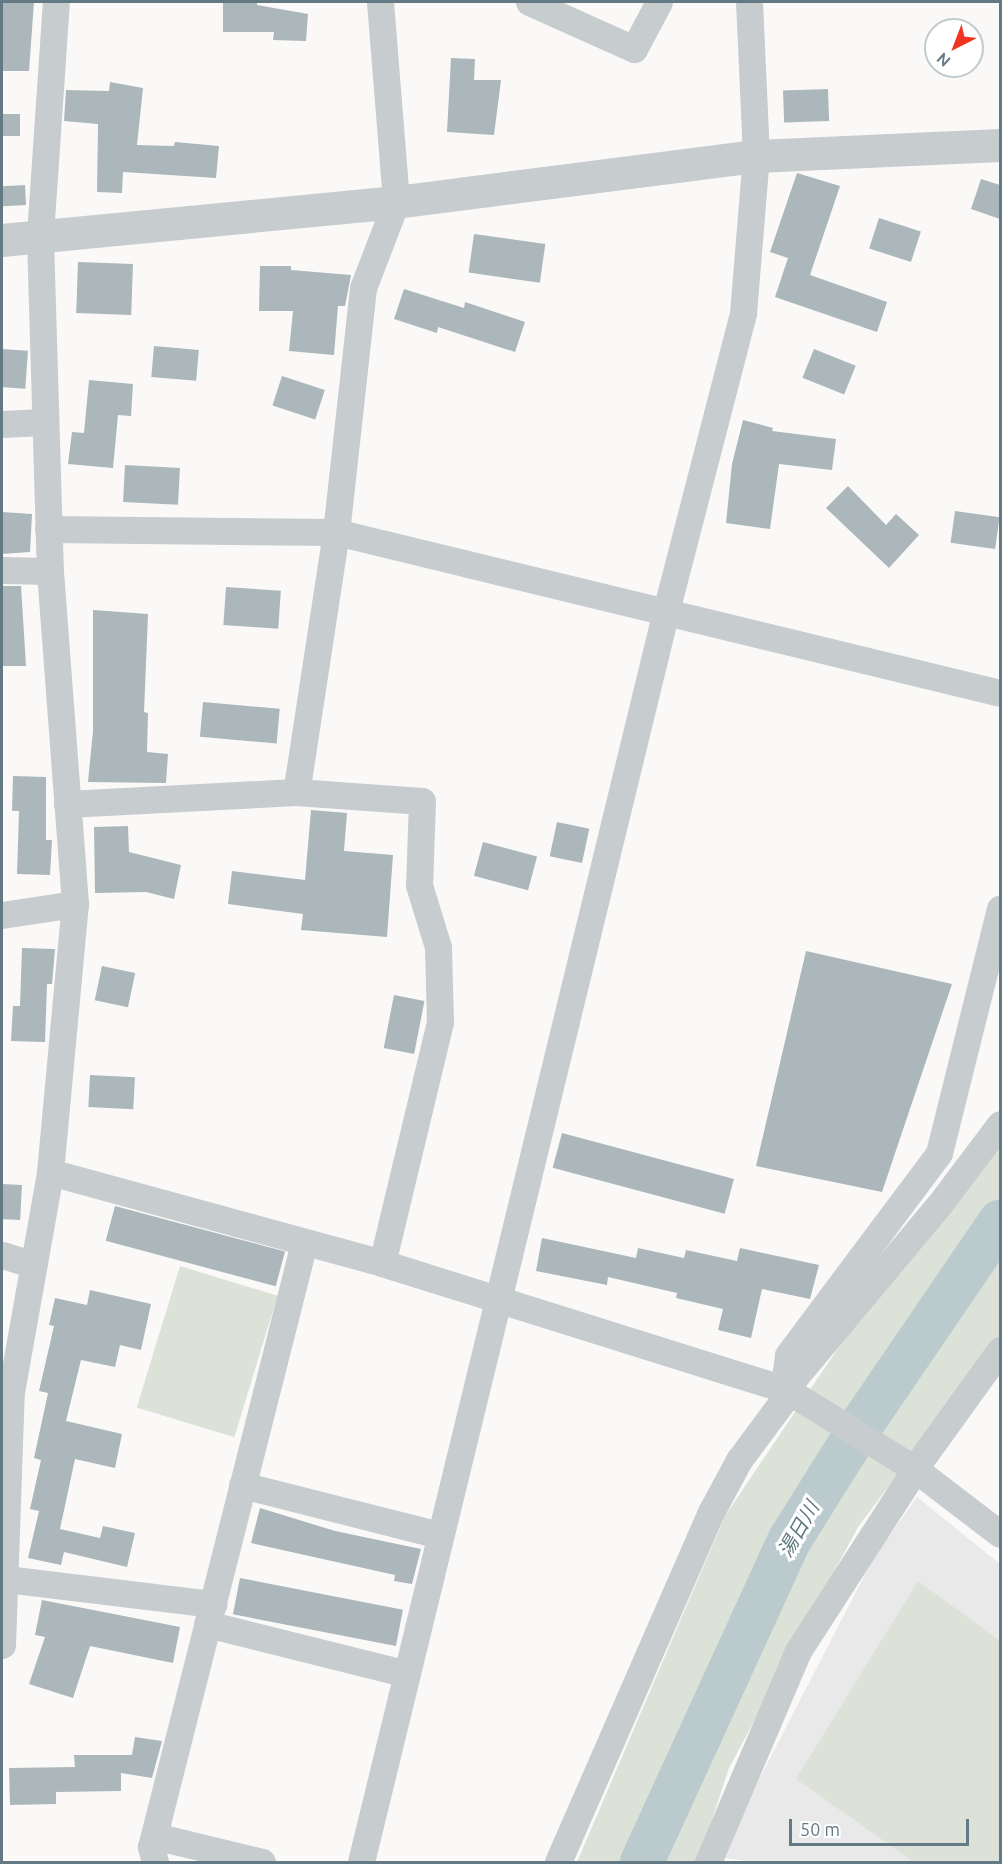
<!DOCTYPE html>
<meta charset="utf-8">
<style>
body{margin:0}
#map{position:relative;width:1002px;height:1864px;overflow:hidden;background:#faf9f7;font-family:Ubuntu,"Noto Sans JP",sans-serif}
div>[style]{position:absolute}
.built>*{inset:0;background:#e8e9e8}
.green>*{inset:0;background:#dce2d8;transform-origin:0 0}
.river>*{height:44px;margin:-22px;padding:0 22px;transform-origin:22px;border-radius:22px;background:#bbcbcd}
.building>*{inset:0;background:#abb7bb;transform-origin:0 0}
.minor>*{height:27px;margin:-13.5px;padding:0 13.5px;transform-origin:13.5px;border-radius:13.5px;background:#c7cccf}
.tertiary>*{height:33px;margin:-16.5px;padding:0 16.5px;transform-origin:16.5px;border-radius:16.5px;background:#c7cccf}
span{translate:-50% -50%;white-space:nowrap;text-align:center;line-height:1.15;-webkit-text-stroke:6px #fff;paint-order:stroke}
.water-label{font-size:20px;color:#5e797e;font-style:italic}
.frame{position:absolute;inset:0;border:3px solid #637a84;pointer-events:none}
.north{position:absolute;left:924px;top:18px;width:60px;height:60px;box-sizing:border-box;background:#fff;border:2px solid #c1cace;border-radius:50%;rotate:222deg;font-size:16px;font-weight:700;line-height:24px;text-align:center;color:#637a84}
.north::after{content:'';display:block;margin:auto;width:21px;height:27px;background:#ef3522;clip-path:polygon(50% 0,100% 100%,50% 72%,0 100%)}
.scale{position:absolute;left:789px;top:1819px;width:180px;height:27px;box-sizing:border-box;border:3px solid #637a84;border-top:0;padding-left:8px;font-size:18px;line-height:21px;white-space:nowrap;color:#637a84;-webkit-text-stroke:4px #fff;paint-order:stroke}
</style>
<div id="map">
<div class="built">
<i style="clip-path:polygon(917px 1497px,1000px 1564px,1000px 1862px,754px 1862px,719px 1857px,873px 1559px)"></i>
</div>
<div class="green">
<i style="clip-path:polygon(1000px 1120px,1000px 1338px,858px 1527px,729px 1768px,698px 1862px,577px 1862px,725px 1516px,921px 1225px)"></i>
<i style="left:180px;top:1266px;width:102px;height:148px;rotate:17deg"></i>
<i style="clip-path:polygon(918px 1581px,1000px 1641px,1000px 1862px,914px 1862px,796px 1779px)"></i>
</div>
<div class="river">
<i style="left:642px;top:1862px;width:353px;rotate:-65.4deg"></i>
<i style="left:789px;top:1541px;width:138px;rotate:-58deg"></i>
<i style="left:862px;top:1424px;width:245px;rotate:-55.7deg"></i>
</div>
<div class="building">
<i style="clip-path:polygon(2px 2px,34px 2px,29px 71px,2px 71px)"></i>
<i style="clip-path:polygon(223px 2px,257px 2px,257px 5px,308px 14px,306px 41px,273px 40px,274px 32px,223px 32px)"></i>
<i style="clip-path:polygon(451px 58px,475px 59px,474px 80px,501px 80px,494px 135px,447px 132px)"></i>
<i style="clip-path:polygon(110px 82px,143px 88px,137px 145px,174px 146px,175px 142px,219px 146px,216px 178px,123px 172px,122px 193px,97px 192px,98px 124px,64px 121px,66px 90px,109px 91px)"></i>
<i style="left:828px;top:89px;width:32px;height:45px;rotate:88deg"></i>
<i style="left:2px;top:114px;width:18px;height:22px"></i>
<i style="clip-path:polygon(797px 173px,840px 186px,810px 275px,887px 302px,877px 332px,775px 297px,788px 258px,770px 252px)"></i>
<i style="clip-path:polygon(981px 179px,1000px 185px,1000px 219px,971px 209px)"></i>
<i style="left:25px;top:185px;width:20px;height:23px;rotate:87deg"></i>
<i style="left:879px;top:218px;width:44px;height:32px;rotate:18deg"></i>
<i style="left:474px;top:234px;width:72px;height:39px;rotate:8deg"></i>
<i style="left:78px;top:262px;width:55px;height:51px;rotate:2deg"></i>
<i style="clip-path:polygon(260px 266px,291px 266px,291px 270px,351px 275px,345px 306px,338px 306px,334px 355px,289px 351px,293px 311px,259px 311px)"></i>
<i style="clip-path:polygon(404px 289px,464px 308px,465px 302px,525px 322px,515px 352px,438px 327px,437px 333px,394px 319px)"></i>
<i style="left:154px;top:346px;width:45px;height:31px;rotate:5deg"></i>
<i style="left:2px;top:349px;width:26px;height:38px;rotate:4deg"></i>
<i style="left:814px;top:349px;width:45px;height:31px;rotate:22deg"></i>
<i style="left:282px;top:376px;width:45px;height:31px;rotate:18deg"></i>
<i style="clip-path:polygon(89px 380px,133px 384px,131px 416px,118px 415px,113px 468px,68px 464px,72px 432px,84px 433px)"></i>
<i style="clip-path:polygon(743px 420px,773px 428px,772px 431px,836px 439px,832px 470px,779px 464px,770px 529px,726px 523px,732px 464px)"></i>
<i style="left:125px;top:465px;width:55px;height:37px;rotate:3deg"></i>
<i style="clip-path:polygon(848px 486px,886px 525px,896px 514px,919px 535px,889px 568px,826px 508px)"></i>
<i style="left:955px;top:511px;width:45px;height:32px;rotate:8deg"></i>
<i style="clip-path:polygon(2px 512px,32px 514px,30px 552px,2px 554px)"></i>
<i style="clip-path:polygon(2px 586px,21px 586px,26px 666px,2px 666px)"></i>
<i style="left:226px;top:587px;width:55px;height:38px;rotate:4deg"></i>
<i style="clip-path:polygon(93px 610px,148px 614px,144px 712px,148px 713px,147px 752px,168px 754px,166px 783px,88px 782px,93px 731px)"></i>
<i style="left:203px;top:702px;width:77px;height:35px;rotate:5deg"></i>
<i style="clip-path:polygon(13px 776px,46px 777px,46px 840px,52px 840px,50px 875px,17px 874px,19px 811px,12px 811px)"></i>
<i style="clip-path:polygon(311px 810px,347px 813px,344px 851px,393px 855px,387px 937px,301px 930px,303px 914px,228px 904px,232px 871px,305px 880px)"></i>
<i style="left:557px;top:822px;width:33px;height:35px;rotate:12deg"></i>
<i style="clip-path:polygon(128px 826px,129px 852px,181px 865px,174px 899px,146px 892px,95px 893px,94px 827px)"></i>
<i style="left:483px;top:842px;width:56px;height:35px;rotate:15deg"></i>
<i style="clip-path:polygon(22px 948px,55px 949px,52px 984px,47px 984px,45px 1042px,11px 1041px,13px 1006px,20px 1006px)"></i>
<i style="clip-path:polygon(806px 951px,952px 984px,882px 1192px,756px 1166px)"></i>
<i style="left:102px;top:966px;width:34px;height:35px;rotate:12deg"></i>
<i style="left:394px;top:995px;width:31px;height:54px;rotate:11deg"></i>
<i style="left:90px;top:1075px;width:45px;height:32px;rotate:3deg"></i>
<i style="left:562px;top:1133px;width:178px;height:36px;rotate:15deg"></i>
<i style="left:2px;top:1184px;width:20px;height:35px;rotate:3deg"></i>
<i style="left:115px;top:1206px;width:176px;height:36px;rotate:15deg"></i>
<i style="clip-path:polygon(542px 1238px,636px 1258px,638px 1248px,684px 1258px,686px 1250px,737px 1261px,740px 1248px,819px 1265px,810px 1299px,762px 1289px,751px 1338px,718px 1330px,723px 1309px,676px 1298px,677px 1293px,608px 1277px,607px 1285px,536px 1271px)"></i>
<i style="clip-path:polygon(90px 1290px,151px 1304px,141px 1350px,120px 1345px,115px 1367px,81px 1360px,66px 1421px,122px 1434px,115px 1468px,75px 1459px,60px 1529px,100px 1538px,103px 1526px,135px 1533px,127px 1567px,64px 1552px,61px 1565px,28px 1558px,39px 1511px,30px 1509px,41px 1460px,34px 1458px,48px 1393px,39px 1391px,54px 1326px,49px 1325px,55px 1298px,87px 1305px)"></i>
<i style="clip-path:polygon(260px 1508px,335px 1531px,421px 1549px,412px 1584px,394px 1581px,395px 1575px,251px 1543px)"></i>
<i style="left:240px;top:1578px;width:166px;height:37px;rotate:11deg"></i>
<i style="clip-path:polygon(42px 1600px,180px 1627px,173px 1663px,90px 1646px,73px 1698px,29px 1684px,45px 1637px,35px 1635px)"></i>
<i style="clip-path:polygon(135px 1737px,162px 1741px,152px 1778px,121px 1773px,121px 1791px,56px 1792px,56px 1804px,10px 1805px,9px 1768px,75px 1767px,74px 1755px,132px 1755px)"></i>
</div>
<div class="minor">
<i style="left:380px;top:2px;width:201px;rotate:85.4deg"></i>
<i style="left:396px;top:202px;width:92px;rotate:111deg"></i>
<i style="left:363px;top:288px;width:245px;rotate:96.3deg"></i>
<i style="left:336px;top:532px;width:263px;rotate:98.7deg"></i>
<i style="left:296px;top:792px;width:126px;rotate:4.1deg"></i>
<i style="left:422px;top:801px;width:84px;rotate:92deg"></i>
<i style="left:419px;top:885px;width:65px;rotate:73deg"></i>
<i style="left:438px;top:947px;width:75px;rotate:88.5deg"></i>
<i style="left:440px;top:1022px;width:248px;rotate:103.5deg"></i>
<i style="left:529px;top:2px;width:115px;rotate:24.1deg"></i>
<i style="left:634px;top:49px;width:53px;rotate:-62deg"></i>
<i style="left:2px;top:424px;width:42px;rotate:-2.7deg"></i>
<i style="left:48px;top:529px;width:288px;rotate:0.6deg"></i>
<i style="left:336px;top:532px;width:683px;rotate:13.63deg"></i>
<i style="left:2px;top:570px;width:48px;rotate:1.2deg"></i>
<i style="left:67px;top:804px;width:229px;rotate:-3deg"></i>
<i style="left:2px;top:915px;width:74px;rotate:-8.6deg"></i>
<i style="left:50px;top:1172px;width:344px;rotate:15.3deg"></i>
<i style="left:382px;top:1263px;width:422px;rotate:17.4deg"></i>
<i style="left:785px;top:1389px;width:153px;rotate:31.6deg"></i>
<i style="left:915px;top:1469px;width:107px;rotate:37.4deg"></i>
<i style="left:2px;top:1255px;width:31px;rotate:17deg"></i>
<i style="left:785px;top:1389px;width:240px;rotate:-50.1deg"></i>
<i style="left:939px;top:1205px;width:101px;rotate:-53deg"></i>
<i style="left:242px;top:1485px;width:204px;rotate:14.2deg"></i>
<i style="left:6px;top:1579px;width:209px;rotate:6.9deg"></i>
<i style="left:207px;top:1624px;width:206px;rotate:14deg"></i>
<i style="left:2px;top:1645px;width:253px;rotate:-88deg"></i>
<i style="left:11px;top:1392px;width:223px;rotate:-79.9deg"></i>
<i style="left:50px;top:1172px;width:269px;rotate:-84.7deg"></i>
<i style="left:75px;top:904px;width:330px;rotate:-94.3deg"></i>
<i style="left:50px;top:575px;width:340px;rotate:-91.7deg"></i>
<i style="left:40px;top:235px;width:234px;rotate:-86.1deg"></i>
<i style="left:154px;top:1836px;width:111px;rotate:13.5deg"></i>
<i style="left:155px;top:1862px;width:16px;rotate:-105deg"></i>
<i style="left:151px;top:1847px;width:623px;rotate:-75.79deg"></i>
<i style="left:361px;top:1862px;width:1288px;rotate:-76.3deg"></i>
<i style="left:666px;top:611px;width:308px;rotate:-75.5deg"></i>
<i style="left:743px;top:313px;width:158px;rotate:-85.3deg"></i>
<i style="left:756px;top:156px;width:154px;rotate:-92.6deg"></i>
<i style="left:558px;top:1862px;width:382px;rotate:-66.4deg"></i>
<i style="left:711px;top:1512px;width:59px;rotate:-61.7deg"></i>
<i style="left:739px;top:1460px;width:72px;rotate:-53.4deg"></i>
<i style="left:782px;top:1402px;width:47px;rotate:-82.7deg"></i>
<i style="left:788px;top:1355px;width:252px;rotate:-53.2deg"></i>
<i style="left:939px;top:1153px;width:252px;rotate:-76deg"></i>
<i style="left:708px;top:1862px;width:229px;rotate:-66.9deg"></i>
<i style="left:798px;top:1651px;width:234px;rotate:-57.2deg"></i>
<i style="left:925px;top:1454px;width:128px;rotate:-54.2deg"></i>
</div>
<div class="tertiary">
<i style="left:2px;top:240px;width:396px;rotate:-5.5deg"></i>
<i style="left:396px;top:202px;width:363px;rotate:-7.3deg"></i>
<i style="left:756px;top:156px;width:244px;rotate:-2.6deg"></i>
</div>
<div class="water-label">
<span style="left:798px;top:1529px;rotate:-60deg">湯日川</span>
</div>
<div class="frame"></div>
<div class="north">N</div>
<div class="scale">50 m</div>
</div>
